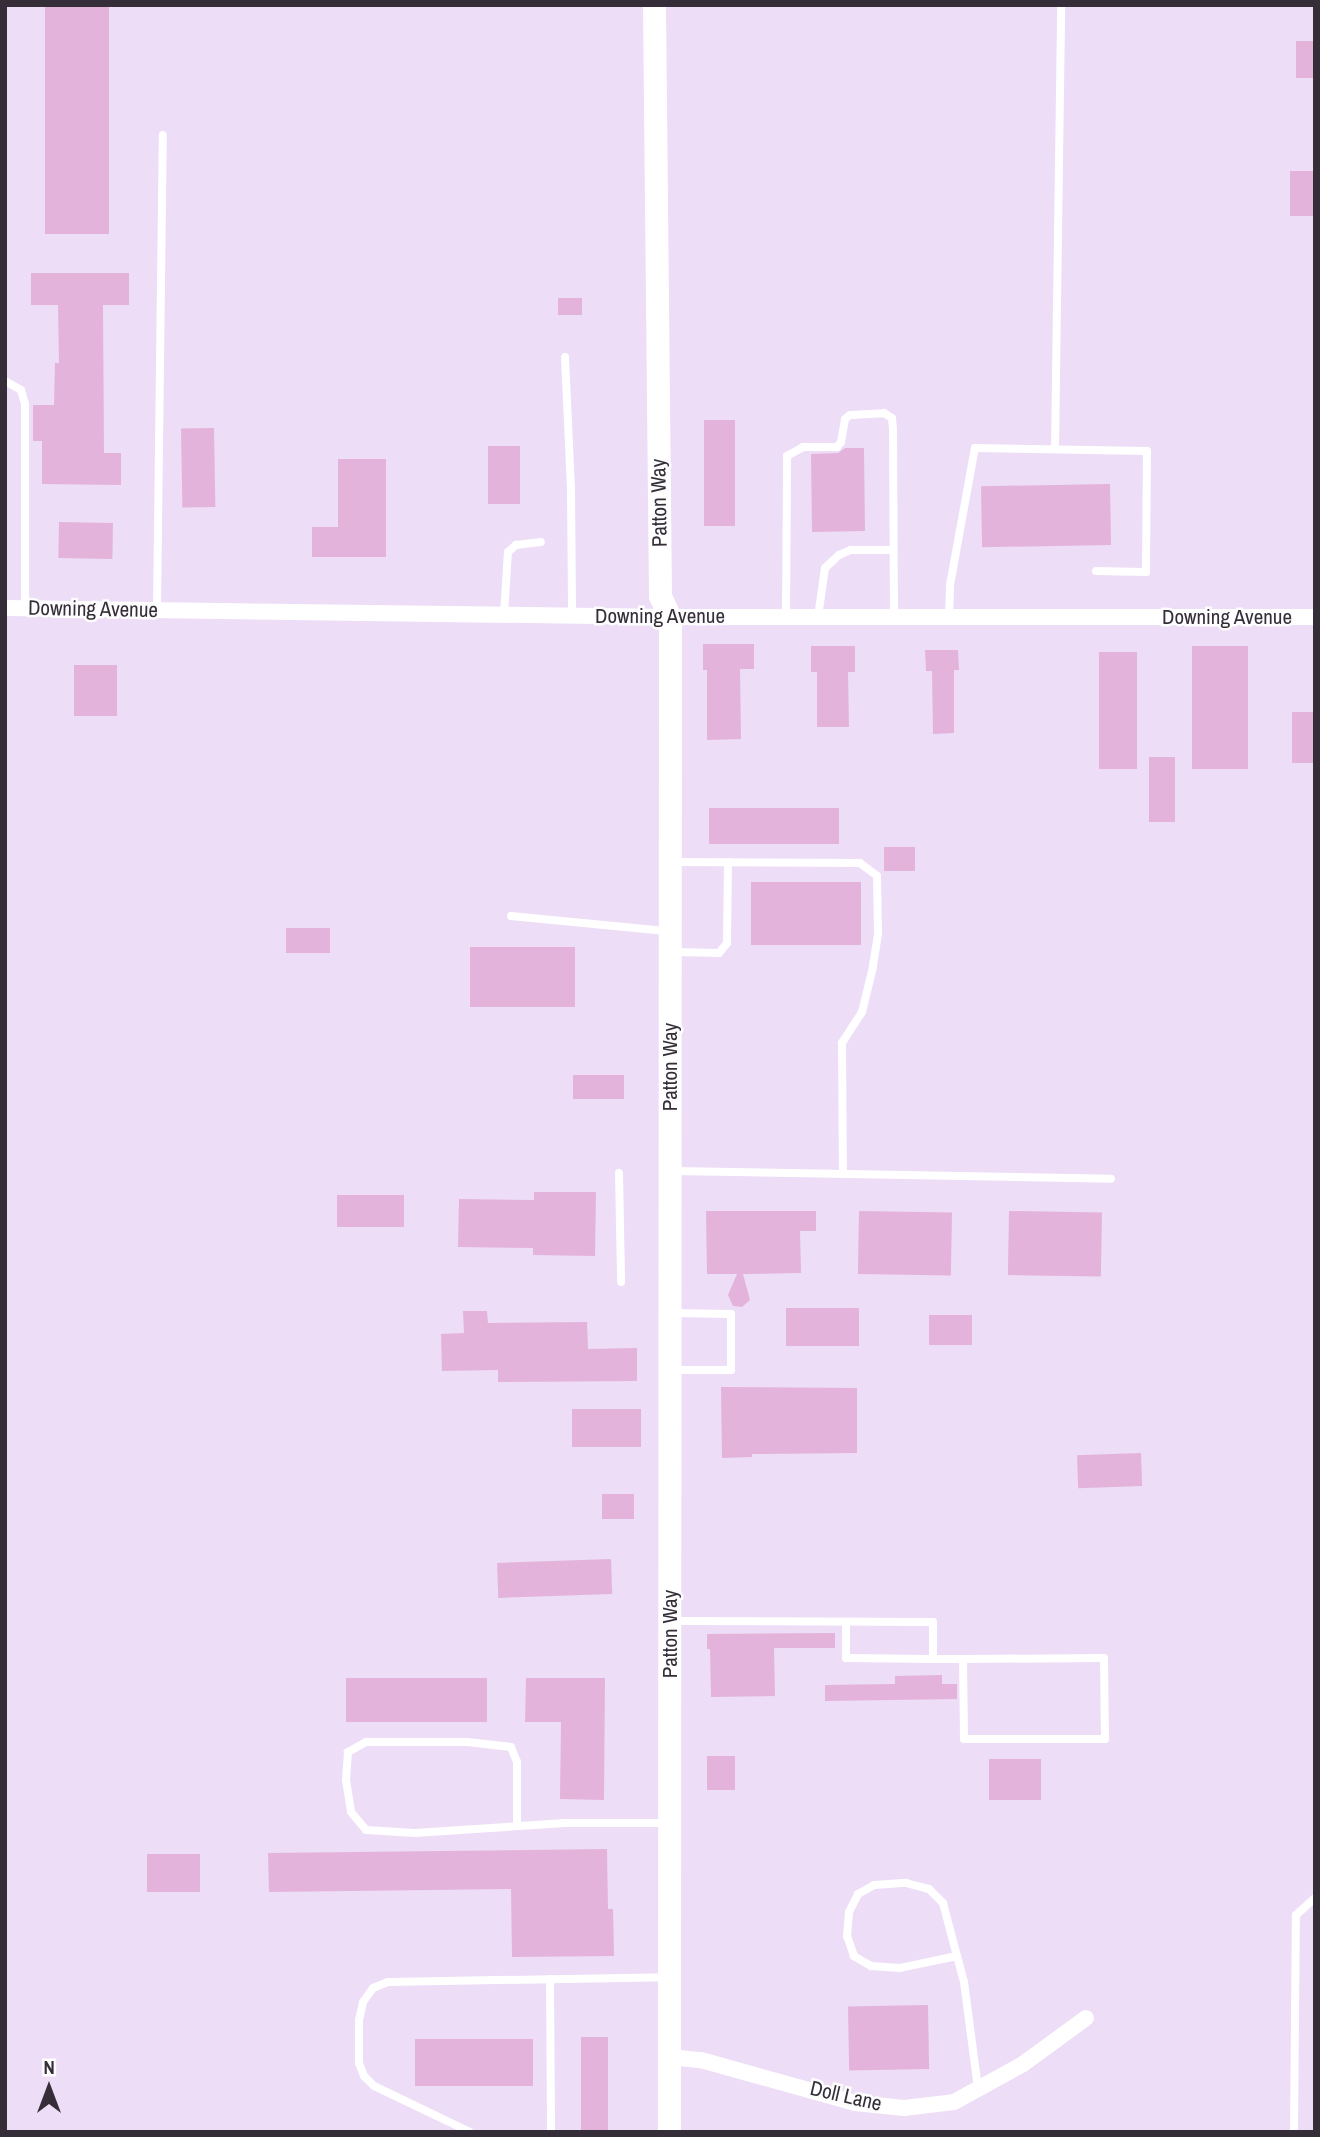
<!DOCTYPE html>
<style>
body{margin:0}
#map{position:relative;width:1320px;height:2137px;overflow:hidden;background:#f7eaff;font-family:"Archivo Narrow",sans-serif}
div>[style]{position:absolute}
.built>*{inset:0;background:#edddf7;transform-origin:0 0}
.building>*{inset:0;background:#e4b3db;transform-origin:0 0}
.lane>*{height:8px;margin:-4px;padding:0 4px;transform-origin:4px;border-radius:4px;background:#fff}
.street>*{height:16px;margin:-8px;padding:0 8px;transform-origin:8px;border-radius:8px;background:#fff}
.secondary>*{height:23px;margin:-11.5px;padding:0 11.5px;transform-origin:11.5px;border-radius:11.5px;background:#fff}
span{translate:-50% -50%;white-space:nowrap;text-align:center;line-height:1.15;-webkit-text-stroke:5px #fdfdfd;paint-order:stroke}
.street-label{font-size:21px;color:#352e38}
.frame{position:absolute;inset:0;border:7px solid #352e38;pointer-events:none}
.north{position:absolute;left:14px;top:2053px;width:70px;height:70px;-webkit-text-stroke:5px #fdfdfd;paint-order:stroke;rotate:0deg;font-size:19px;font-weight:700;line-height:28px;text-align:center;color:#352e38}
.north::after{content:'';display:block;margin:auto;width:24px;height:32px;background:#352e38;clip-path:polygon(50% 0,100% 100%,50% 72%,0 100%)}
</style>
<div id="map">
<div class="built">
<i style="left:5px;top:5px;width:1310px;height:2127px"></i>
</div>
<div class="building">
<i style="left:45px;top:5px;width:64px;height:229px"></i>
<i style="left:1296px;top:41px;width:19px;height:37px"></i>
<i style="left:1290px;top:171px;width:25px;height:45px"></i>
<i style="clip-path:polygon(31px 273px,129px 273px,129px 305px,103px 305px,104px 453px,121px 453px,121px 485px,42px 484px,42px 441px,33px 441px,33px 405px,54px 405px,55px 363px,59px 363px,58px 305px,31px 305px)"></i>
<i style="left:558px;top:298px;width:24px;height:17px"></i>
<i style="left:704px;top:420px;width:31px;height:106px"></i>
<i style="left:214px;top:428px;width:79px;height:33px;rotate:89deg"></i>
<i style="left:488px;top:446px;width:32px;height:58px"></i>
<i style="clip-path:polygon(845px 448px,864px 448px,865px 531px,812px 532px,811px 454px,838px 453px)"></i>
<i style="clip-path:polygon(338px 459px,386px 459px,386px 557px,312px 557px,312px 527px,338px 527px)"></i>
<i style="left:1110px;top:484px;width:61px;height:129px;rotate:89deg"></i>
<i style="left:59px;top:522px;width:54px;height:36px;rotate:1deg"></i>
<i style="clip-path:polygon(703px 644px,754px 644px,754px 669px,740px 669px,741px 739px,707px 740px,707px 670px,703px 670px)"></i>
<i style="clip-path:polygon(811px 646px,855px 646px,855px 672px,848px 672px,849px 727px,817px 727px,817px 672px,811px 672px)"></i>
<i style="left:1248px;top:646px;width:123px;height:56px;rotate:90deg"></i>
<i style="clip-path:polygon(925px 650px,958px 650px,959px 670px,954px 670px,954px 733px,933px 734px,932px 671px,926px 671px)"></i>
<i style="left:1099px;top:652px;width:38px;height:117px"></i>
<i style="left:74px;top:665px;width:43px;height:51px"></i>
<i style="left:1292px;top:712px;width:23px;height:51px"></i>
<i style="left:1149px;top:757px;width:26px;height:65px"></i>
<i style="left:839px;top:808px;width:36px;height:130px;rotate:90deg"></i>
<i style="left:884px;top:847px;width:31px;height:24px"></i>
<i style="left:751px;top:882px;width:110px;height:63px"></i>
<i style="left:330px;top:928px;width:25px;height:44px;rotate:90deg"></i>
<i style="left:575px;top:947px;width:60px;height:105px;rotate:90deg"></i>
<i style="left:624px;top:1075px;width:24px;height:51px;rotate:90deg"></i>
<i style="clip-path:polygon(534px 1192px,596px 1192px,595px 1256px,533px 1255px,533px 1248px,458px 1247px,459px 1199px,534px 1200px)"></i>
<i style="left:337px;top:1195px;width:67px;height:32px"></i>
<i style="clip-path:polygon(706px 1211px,816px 1211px,816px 1231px,800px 1231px,801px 1273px,743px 1274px,750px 1300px,742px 1307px,733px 1306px,728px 1295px,737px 1274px,707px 1274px)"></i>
<i style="left:859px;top:1211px;width:93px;height:63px;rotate:1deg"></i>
<i style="left:1009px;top:1211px;width:93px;height:64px;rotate:1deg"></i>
<i style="left:859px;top:1308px;width:38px;height:73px;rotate:90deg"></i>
<i style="clip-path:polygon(463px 1311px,487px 1311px,488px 1323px,587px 1322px,588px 1349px,637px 1348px,637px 1381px,498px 1382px,498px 1370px,442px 1371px,441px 1334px,464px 1333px)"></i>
<i style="left:929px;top:1315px;width:43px;height:30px"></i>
<i style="clip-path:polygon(721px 1387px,857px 1388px,857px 1453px,752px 1454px,752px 1457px,722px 1458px)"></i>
<i style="left:641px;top:1409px;width:38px;height:69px;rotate:90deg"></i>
<i style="left:1141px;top:1453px;width:33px;height:64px;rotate:88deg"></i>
<i style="left:602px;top:1494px;width:32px;height:25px"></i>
<i style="left:611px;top:1559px;width:35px;height:114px;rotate:88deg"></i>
<i style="clip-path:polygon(835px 1633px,835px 1648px,774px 1648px,775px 1696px,711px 1697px,710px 1649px,707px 1649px,707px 1634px)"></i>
<i style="clip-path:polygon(942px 1675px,942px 1684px,957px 1684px,957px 1699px,825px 1701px,825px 1685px,895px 1684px,895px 1676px)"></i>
<i style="left:346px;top:1678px;width:141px;height:44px"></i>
<i style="clip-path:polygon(526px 1678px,605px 1678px,604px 1800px,560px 1799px,561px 1722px,525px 1722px)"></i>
<i style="left:707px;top:1756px;width:28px;height:34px"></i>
<i style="left:989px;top:1759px;width:52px;height:41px"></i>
<i style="clip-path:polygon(607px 1849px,608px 1909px,613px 1909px,614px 1956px,512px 1957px,511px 1889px,269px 1892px,268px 1853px)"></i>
<i style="left:147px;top:1854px;width:53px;height:38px"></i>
<i style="left:928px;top:2005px;width:64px;height:80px;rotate:89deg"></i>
<i style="left:581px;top:2037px;width:27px;height:95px"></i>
<i style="left:415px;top:2039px;width:118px;height:47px"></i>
</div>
<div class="lane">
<i style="left:565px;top:357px;width:133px;rotate:87.4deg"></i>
<i style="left:571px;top:490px;width:125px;rotate:89.5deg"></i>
<i style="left:5px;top:381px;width:18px;rotate:29deg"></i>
<i style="left:21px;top:390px;width:15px;rotate:74deg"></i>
<i style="left:25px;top:404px;width:205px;rotate:90deg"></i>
<i style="left:1055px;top:449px;width:444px;rotate:-89.2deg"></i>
<i style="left:157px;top:610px;width:475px;rotate:-89.3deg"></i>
<i style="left:504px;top:615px;width:63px;rotate:-86.4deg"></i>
<i style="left:508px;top:552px;width:11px;rotate:-41deg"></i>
<i style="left:516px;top:545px;width:25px;rotate:-7deg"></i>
<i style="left:786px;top:617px;width:161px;rotate:-89.6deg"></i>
<i style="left:787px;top:456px;width:18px;rotate:-29deg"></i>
<i style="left:803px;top:447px;width:34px"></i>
<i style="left:837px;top:447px;width:6px;rotate:-51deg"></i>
<i style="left:841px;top:442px;width:23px;rotate:-80deg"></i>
<i style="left:845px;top:419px;width:6px;rotate:-39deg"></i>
<i style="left:850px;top:415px;width:34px;rotate:-3deg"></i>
<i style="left:884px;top:413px;width:9px;rotate:32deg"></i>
<i style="left:892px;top:418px;width:11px;rotate:85deg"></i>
<i style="left:893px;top:429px;width:188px;rotate:89.7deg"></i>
<i style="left:818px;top:617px;width:49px;rotate:-81.9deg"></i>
<i style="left:825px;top:568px;width:19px;rotate:-43deg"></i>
<i style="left:839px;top:555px;width:13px;rotate:-23deg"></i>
<i style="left:851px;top:550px;width:42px"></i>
<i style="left:949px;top:617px;width:32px;rotate:-88deg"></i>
<i style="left:950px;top:585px;width:139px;rotate:-79.7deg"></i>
<i style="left:975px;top:448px;width:172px;rotate:1deg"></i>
<i style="left:1147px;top:451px;width:121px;rotate:90.5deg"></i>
<i style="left:1146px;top:572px;width:50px;rotate:-178.9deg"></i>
<i style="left:673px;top:862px;width:187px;rotate:0.3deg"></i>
<i style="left:860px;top:863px;width:21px;rotate:37deg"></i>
<i style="left:877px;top:876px;width:58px;rotate:89deg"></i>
<i style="left:878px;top:934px;width:33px;rotate:99deg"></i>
<i style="left:873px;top:967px;width:46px;rotate:103.7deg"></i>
<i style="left:862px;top:1012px;width:37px;rotate:123deg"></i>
<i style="left:842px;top:1043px;width:131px;rotate:89.6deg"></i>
<i style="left:511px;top:916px;width:158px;rotate:5.5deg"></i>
<i style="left:673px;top:952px;width:46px;rotate:1.2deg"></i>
<i style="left:719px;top:953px;width:13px;rotate:-51deg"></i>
<i style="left:727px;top:943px;width:81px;rotate:-89.3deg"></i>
<i style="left:673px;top:1171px;width:438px;rotate:1deg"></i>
<i style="left:619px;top:1173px;width:109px;rotate:88.9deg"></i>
<i style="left:672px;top:1370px;width:59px"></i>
<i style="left:731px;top:1370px;width:56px;rotate:-90deg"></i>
<i style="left:731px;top:1314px;width:58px;rotate:-179deg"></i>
<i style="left:673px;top:1621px;width:260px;rotate:0.2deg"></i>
<i style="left:933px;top:1622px;width:37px;rotate:90deg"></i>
<i style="left:933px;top:1659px;width:30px"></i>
<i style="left:963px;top:1659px;width:141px;rotate:-0.4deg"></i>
<i style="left:1104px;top:1658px;width:81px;rotate:89.3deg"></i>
<i style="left:1105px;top:1739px;width:141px;rotate:180deg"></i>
<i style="left:964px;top:1739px;width:80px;rotate:-90.7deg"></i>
<i style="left:846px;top:1622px;width:36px;rotate:90deg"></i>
<i style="left:846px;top:1658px;width:87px;rotate:0.7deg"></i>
<i style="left:517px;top:1826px;width:64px;rotate:-90deg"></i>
<i style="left:517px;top:1762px;width:16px;rotate:-112deg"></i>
<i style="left:511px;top:1747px;width:44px;rotate:-173.5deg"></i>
<i style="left:467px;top:1742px;width:101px;rotate:180deg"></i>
<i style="left:366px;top:1742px;width:21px;rotate:151deg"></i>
<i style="left:348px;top:1752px;width:28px;rotate:94deg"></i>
<i style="left:346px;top:1780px;width:32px;rotate:81deg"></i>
<i style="left:351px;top:1812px;width:23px;rotate:50deg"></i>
<i style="left:366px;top:1830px;width:49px;rotate:3.5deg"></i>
<i style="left:415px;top:1833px;width:150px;rotate:-3.8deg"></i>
<i style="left:565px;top:1823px;width:102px"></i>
<i style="left:957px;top:1956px;width:58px;rotate:168.1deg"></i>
<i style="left:900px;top:1968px;width:29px;rotate:-176deg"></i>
<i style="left:871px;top:1966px;width:20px;rotate:-150deg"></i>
<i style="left:854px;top:1956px;width:21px;rotate:-109deg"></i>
<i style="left:847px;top:1936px;width:24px;rotate:-85deg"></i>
<i style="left:849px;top:1912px;width:20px;rotate:-63deg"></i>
<i style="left:858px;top:1894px;width:18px;rotate:-29deg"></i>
<i style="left:874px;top:1885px;width:32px;rotate:-4deg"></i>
<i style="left:906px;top:1883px;width:24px;rotate:15deg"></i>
<i style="left:929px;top:1889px;width:20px;rotate:45deg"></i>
<i style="left:943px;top:1903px;width:55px;rotate:75.2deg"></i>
<i style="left:957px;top:1956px;width:27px;rotate:75deg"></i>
<i style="left:964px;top:1982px;width:108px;rotate:82.5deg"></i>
<i style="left:550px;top:1979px;width:153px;rotate:89.6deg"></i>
<i style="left:470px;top:2132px;width:106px;rotate:-154.4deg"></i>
<i style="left:374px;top:2086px;width:14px;rotate:-135deg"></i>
<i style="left:364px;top:2076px;width:14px;rotate:-111deg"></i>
<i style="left:359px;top:2063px;width:43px;rotate:-90deg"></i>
<i style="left:359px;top:2020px;width:18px;rotate:-77deg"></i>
<i style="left:363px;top:2002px;width:17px;rotate:-54deg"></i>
<i style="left:373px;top:1988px;width:16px;rotate:-22deg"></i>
<i style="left:388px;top:1982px;width:279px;rotate:-1deg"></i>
<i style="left:1294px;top:2132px;width:217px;rotate:-89.5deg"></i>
<i style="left:1296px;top:1915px;width:25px;rotate:-42deg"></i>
</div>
<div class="street">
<i style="left:5px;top:608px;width:665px;rotate:0.78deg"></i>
<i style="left:670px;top:617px;width:645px"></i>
<i style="left:670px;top:2057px;width:31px;rotate:6deg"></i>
<i style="left:701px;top:2060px;width:160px;rotate:15.6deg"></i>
<i style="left:855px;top:2103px;width:49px;rotate:5.8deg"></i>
<i style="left:904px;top:2108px;width:50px;rotate:-6.8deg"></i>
<i style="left:954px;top:2102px;width:79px;rotate:-28.8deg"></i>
<i style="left:1023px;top:2064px;width:78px;rotate:-36.1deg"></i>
</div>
<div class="secondary">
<i style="left:654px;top:5px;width:591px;rotate:89.42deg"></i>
<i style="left:660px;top:596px;width:23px;rotate:65deg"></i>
<i style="left:670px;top:617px;width:1515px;rotate:90.04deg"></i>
</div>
<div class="street-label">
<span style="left:659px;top:503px;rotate:-91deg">Patton Way</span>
<span style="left:93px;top:609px;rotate:1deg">Downing Avenue</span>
<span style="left:660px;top:616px">Downing Avenue</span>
<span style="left:1227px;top:617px">Downing Avenue</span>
<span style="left:670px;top:1067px;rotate:-90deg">Patton Way</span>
<span style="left:670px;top:1634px;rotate:-90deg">Patton Way</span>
<span style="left:846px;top:2096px;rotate:13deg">Doll Lane</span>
</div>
<div class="frame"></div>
<div class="north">N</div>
</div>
